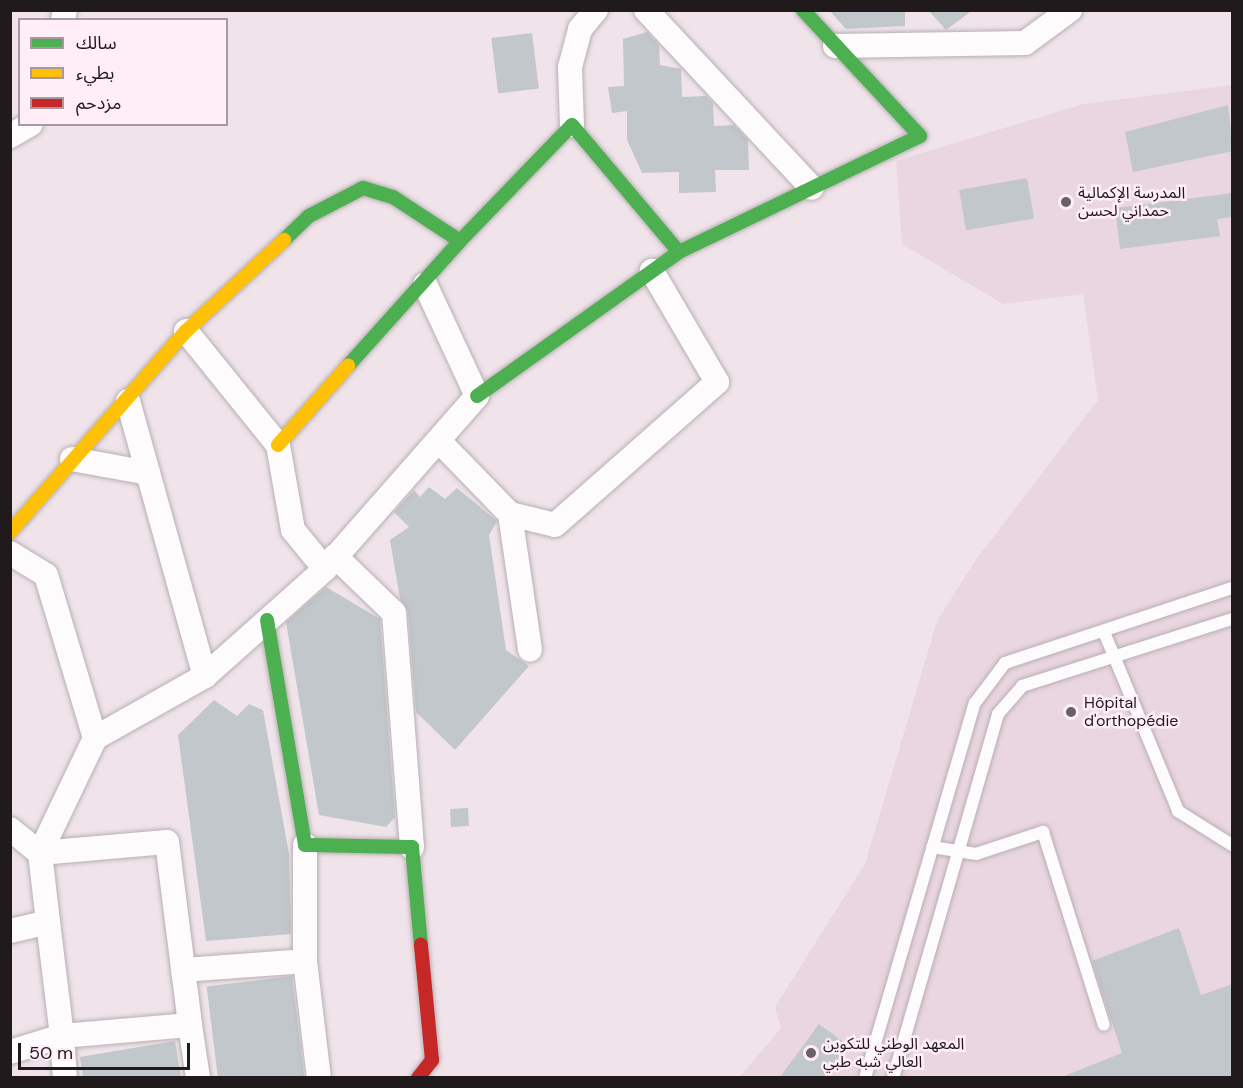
<!DOCTYPE html>
<meta charset="utf-8">
<style>
body{margin:0}
#map{position:relative;width:1243px;height:1088px;overflow:hidden;background:#f0e4ea;font-family:"DM Sans","Noto Sans Arabic",sans-serif}
div>[style]{position:absolute}
.built>*{inset:0;background:#ead6e0}
.building>*{inset:0;background:#c1c7ca;transform-origin:0 0}
.roads{filter:drop-shadow(0 0 2px #b7afb3) drop-shadow(0 0 2px #b7afb3)}
.lane>*{height:12px;margin:-6px;padding:0 6px;transform-origin:6px;border-radius:6px;background:#fdfbfc}
.street>*{height:24px;margin:-12px;padding:0 12px;transform-origin:12px;border-radius:12px;background:#fdfbfc}
.fast>*{height:14px;margin:-7px;padding:0 7px;transform-origin:7px;border-radius:7px;background:#4caf50}
.slow>*{height:14px;margin:-7px;padding:0 7px;transform-origin:7px;border-radius:7px;background:#ffc107}
.jam>*{height:14px;margin:-7px;padding:0 7px;transform-origin:7px;border-radius:7px;background:#c62828}
.dots>*{width:16px;height:16px;translate:-50% -50%;box-sizing:border-box;border:3px solid #ffeef7;border-radius:50%}
span{translate:-50% -50%;white-space:nowrap;text-align:center;line-height:1.15;-webkit-text-stroke:5px #ffeef7;paint-order:stroke}
.poi-label{font-size:16px;color:#211a1d}
.left{translate:0 -50%;text-align:left}
.frame{position:absolute;inset:0;border:12px solid #211a1d;pointer-events:none}
.legend{position:absolute;left:18px;top:18px;width:210px;height:108px;box-sizing:border-box;background:#ffeef7;border:2px solid #a699a0;margin:0;padding:8px 10px;list-style:none;font-size:18px;color:#211a1d}
.legend li{display:flex;align-items:center;gap:12px;height:30px}
.legend b{width:30px;border:2px solid #a699a0}
.scale{position:absolute;left:18px;top:1043px;width:172px;height:27px;box-sizing:border-box;border:3px solid #211a1d;border-top:0;padding-left:8px;font-size:18px;line-height:21px;white-space:nowrap;color:#211a1d;-webkit-text-stroke:4px #ffeef7;paint-order:stroke}
</style>
<div id="map">
<div class="built">
<i style="clip-path:polygon(1232px 85px,1232px 1077px,739px 1078px,781px 1028px,775px 1007px,865px 864px,937px 621px,975px 561px,1098px 400px,1083px 294px,1003px 304px,902px 244px,896px 161px,1083px 104px)"></i>
</div>
<div class="building">
<i style="clip-path:polygon(829px 10px,905px 10px,905px 26px,846px 29px)"></i>
<i style="clip-path:polygon(928px 10px,973px 10px,946px 30px)"></i>
<i style="clip-path:polygon(647px 32px,659px 45px,660px 65px,681px 69px,682px 97px,706px 96px,713px 103px,714px 126px,734px 125px,748px 140px,749px 170px,715px 170px,716px 192px,679px 193px,679px 172px,642px 173px,627px 140px,627px 111px,612px 113px,608px 87px,624px 86px,623px 39px)"></i>
<i style="left:532px;top:33px;width:56px;height:41px;rotate:83deg"></i>
<i style="clip-path:polygon(1228px 105px,1233px 151px,1133px 172px,1125px 132px)"></i>
<i style="left:1027px;top:178px;width:41px;height:69px;rotate:80deg"></i>
<i style="clip-path:polygon(1233px 193px,1233px 217px,1217px 219px,1220px 236px,1120px 249px,1115px 208px)"></i>
<i style="clip-path:polygon(429px 487px,445px 499px,457px 488px,497px 521px,489px 535px,506px 650px,529px 666px,455px 750px,416px 712px,408px 612px,400px 599px,390px 540px,409px 527px,394px 512px,414px 490px,420px 497px)"></i>
<i style="clip-path:polygon(326px 587px,380px 619px,395px 817px,386px 827px,319px 815px,286px 622px)"></i>
<i style="clip-path:polygon(214px 700px,237px 716px,249px 704px,263px 710px,289px 854px,291px 934px,206px 941px,178px 735px)"></i>
<i style="left:468px;top:808px;width:18px;height:18px;rotate:87deg"></i>
<i style="clip-path:polygon(1179px 928px,1201px 995px,1233px 984px,1233px 1077px,1062px 1077px,1122px 1053px,1092px 961px)"></i>
<i style="left:292px;top:976px;width:102px;height:86px;rotate:83deg"></i>
<i style="clip-path:polygon(819px 1024px,848px 1045px,824px 1077px,780px 1077px)"></i>
<i style="clip-path:polygon(175px 1041px,181px 1077px,83px 1077px,80px 1057px)"></i>
</div>
<div class="roads">
<div class="lane">
<i style="left:1104px;top:632px;width:194px;rotate:67.5deg"></i>
<i style="left:1178px;top:811px;width:64px;rotate:32.2deg"></i>
<i style="left:932px;top:847px;width:45px;rotate:9deg"></i>
<i style="left:976px;top:854px;width:71px;rotate:-18.2deg"></i>
<i style="left:1043px;top:832px;width:202px;rotate:72.5deg"></i>
<i style="left:865px;top:1078px;width:391px;rotate:-73.7deg"></i>
<i style="left:975px;top:703px;width:50px;rotate:-53.1deg"></i>
<i style="left:1005px;top:663px;width:239px;rotate:-18.3deg"></i>
<i style="left:893px;top:1078px;width:379px;rotate:-73.9deg"></i>
<i style="left:998px;top:714px;width:37px;rotate:-49deg"></i>
<i style="left:1022px;top:686px;width:220px;rotate:-17.7deg"></i>
</div>
<div class="street">
<i style="left:646px;top:10px;width:243px;rotate:47deg"></i>
<i style="left:63px;top:20px;width:10px;rotate:-79deg"></i>
<i style="left:835px;top:46px;width:190px;rotate:-0.9deg"></i>
<i style="left:1025px;top:43px;width:56px;rotate:-36.3deg"></i>
<i style="left:572px;top:125px;width:58px;rotate:-92deg"></i>
<i style="left:570px;top:67px;width:39px;rotate:-75deg"></i>
<i style="left:580px;top:29px;width:25px;rotate:-50deg"></i>
<i style="left:10px;top:136px;width:24px;rotate:-30deg"></i>
<i style="left:186px;top:331px;width:146px;rotate:51.1deg"></i>
<i style="left:278px;top:445px;width:86px;rotate:80deg"></i>
<i style="left:293px;top:530px;width:50px;rotate:50.6deg"></i>
<i style="left:325px;top:569px;width:230px;rotate:-48.7deg"></i>
<i style="left:477px;top:396px;width:123px;rotate:-114.9deg"></i>
<i style="left:128px;top:401px;width:286px;rotate:74.4deg"></i>
<i style="left:205px;top:676px;width:161px;rotate:-41.7deg"></i>
<i style="left:439px;top:441px;width:102px;rotate:45.8deg"></i>
<i style="left:510px;top:514px;width:46px;rotate:13.7deg"></i>
<i style="left:555px;top:525px;width:216px;rotate:-41.4deg"></i>
<i style="left:717px;top:382px;width:129px;rotate:-120.4deg"></i>
<i style="left:72px;top:459px;width:77px;rotate:10.4deg"></i>
<i style="left:510px;top:514px;width:137px;rotate:81.6deg"></i>
<i style="left:10px;top:553px;width:42px;rotate:31.4deg"></i>
<i style="left:46px;top:575px;width:170px;rotate:73.3deg"></i>
<i style="left:95px;top:738px;width:126px;rotate:-29.4deg"></i>
<i style="left:335px;top:556px;width:82px;rotate:44deg"></i>
<i style="left:394px;top:613px;width:235px;rotate:85.6deg"></i>
<i style="left:10px;top:829px;width:38px;rotate:39deg"></i>
<i style="left:40px;top:853px;width:127px;rotate:-64.4deg"></i>
<i style="left:48px;top:922px;width:69px;rotate:-96.6deg"></i>
<i style="left:40px;top:853px;width:127px;rotate:-5deg"></i>
<i style="left:167px;top:842px;width:184px;rotate:82.8deg"></i>
<i style="left:10px;top:931px;width:39px;rotate:-13deg"></i>
<i style="left:48px;top:922px;width:115px;rotate:83deg"></i>
<i style="left:62px;top:1036px;width:54px;rotate:162.9deg"></i>
<i style="left:305px;top:961px;width:116px;rotate:-90deg"></i>
<i style="left:183px;top:970px;width:122px;rotate:-4.2deg"></i>
<i style="left:305px;top:961px;width:118px;rotate:83.2deg"></i>
<i style="left:65px;top:1078px;width:42px;rotate:-94.1deg"></i>
<i style="left:62px;top:1036px;width:128px;rotate:-4.9deg"></i>
<i style="left:190px;top:1025px;width:54px;rotate:81.4deg"></i>
</div>
<div class="fast">
<i style="left:284px;top:240px;width:35px;rotate:-44deg"></i>
<i style="left:309px;top:216px;width:61px;rotate:-27.4deg"></i>
<i style="left:363px;top:188px;width:31px;rotate:17deg"></i>
<i style="left:393px;top:197px;width:80px;rotate:33.3deg"></i>
<i style="left:460px;top:241px;width:168px;rotate:131.9deg"></i>
<i style="left:460px;top:241px;width:161px;rotate:-46deg"></i>
<i style="left:572px;top:125px;width:166px;rotate:49.9deg"></i>
<i style="left:679px;top:252px;width:248px;rotate:144.5deg"></i>
<i style="left:679px;top:252px;width:267px;rotate:-25.7deg"></i>
<i style="left:920px;top:136px;width:172px;rotate:-132.9deg"></i>
<i style="left:267px;top:620px;width:228px;rotate:80.4deg"></i>
<i style="left:305px;top:845px;width:107px;rotate:1.1deg"></i>
<i style="left:412px;top:847px;width:98px;rotate:84.8deg"></i>
</div>
<div class="slow">
<i style="left:278px;top:445px;width:106px;rotate:-48.5deg"></i>
<i style="left:10px;top:532px;width:267px;rotate:-48.8deg"></i>
<i style="left:186px;top:331px;width:134px;rotate:-42.9deg"></i>
</div>
<div class="jam">
<i style="left:418px;top:1078px;width:23px;rotate:-52deg"></i>
<i style="left:432px;top:1060px;width:116px;rotate:-95.5deg"></i>
</div>
</div>
<div class="dots">
<i style="left:1066px;top:202px;background:#696165"></i>
<i style="left:1071px;top:712px;background:#696165"></i>
<i style="left:811px;top:1053px;background:#696165"></i>
</div>
<div class="poi-label">
<span class="left" style="left:1078px;top:202px">المدرسة الإكمالية<br>حمداني لحسن</span>
<span class="left" style="left:1084px;top:712px">Hôpital<br>d'orthopédie</span>
<span class="left" style="left:823px;top:1053px">المعهد الوطني للتكوين<br>العالي شبه طبي</span>
</div>
<div class="frame"></div>
<ul class="legend">
<li><b style="height:8px;background:#4caf50"></b>سالك</li>
<li><b style="height:8px;background:#ffc107"></b>بطيء</li>
<li><b style="height:8px;background:#c62828"></b>مزدحم</li>
</ul>
<div class="scale">50 m</div>
</div>
